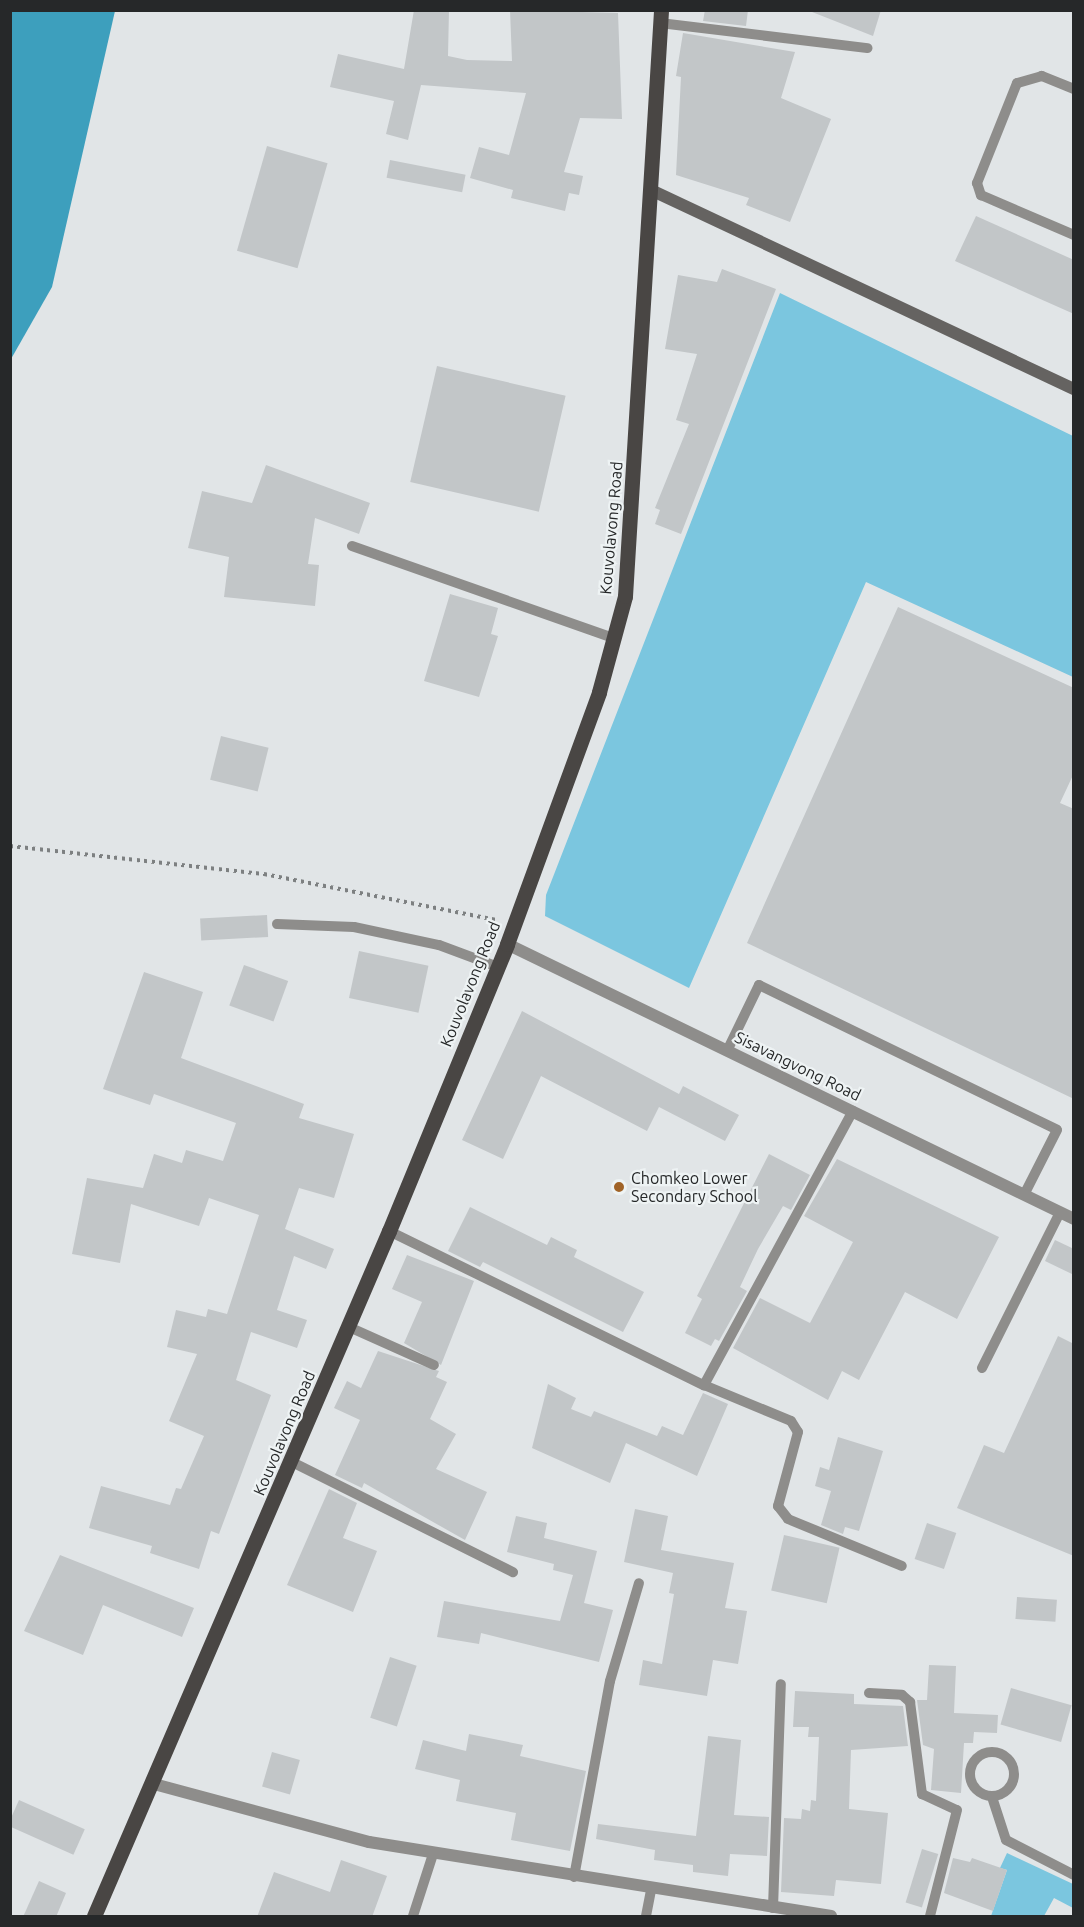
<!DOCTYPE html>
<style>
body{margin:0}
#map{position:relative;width:1084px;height:1927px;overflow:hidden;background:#e1e5e7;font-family:Ubuntu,sans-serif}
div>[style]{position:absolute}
.green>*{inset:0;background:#7bc6df}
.water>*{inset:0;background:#3d9fbd}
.building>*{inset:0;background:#c2c6c8;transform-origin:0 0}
.path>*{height:4px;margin-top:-2px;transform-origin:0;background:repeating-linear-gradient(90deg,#7d8081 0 3px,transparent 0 7.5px)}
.lane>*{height:10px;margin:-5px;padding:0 5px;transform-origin:5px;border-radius:5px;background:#8e8d8b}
.lane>.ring{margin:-5px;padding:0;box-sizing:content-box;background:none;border:10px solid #8e8d8b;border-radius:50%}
.street>*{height:12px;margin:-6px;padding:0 6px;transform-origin:6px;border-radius:6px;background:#8e8d8b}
.secondary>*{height:12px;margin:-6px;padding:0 6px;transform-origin:6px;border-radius:6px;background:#656361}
.primary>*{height:15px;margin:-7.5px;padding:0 7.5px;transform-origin:7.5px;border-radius:7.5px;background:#494644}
.dots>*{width:16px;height:16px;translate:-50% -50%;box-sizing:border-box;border:3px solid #eef3f4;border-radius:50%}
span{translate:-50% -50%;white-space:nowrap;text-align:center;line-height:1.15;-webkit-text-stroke:4.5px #eef3f4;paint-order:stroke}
.street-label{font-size:16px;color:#262829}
.poi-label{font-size:16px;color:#262829}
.left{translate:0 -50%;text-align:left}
.frame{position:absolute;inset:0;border:12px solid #262829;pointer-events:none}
</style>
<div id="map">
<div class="green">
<i style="clip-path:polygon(780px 293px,1073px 436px,1073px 677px,866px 582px,689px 988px,545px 916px,546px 895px)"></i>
<i style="clip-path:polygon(1007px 1853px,1073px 1884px,1073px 1908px,1054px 1898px,1044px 1916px,991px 1916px,1007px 1870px,1000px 1868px)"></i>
</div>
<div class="water">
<i style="clip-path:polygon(11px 10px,115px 11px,52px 287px,11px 359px)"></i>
</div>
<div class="building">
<i style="clip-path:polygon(414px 10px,449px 10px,448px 56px,467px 60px,512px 61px,510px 10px,618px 13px,622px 119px,580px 118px,564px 172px,583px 176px,579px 195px,569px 193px,565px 211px,511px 198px,513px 190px,470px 178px,479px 147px,509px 155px,526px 93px,421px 85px,408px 140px,386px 134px,394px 101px,330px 87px,338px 54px,404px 69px)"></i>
<i style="clip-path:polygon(705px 10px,748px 10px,746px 26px,703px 21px)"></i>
<i style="clip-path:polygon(807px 10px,881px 10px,873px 36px)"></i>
<i style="clip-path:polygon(683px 33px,795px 52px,781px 98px,831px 119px,790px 222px,746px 205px,749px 198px,676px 175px,681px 77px,676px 76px)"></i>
<i style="left:267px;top:146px;width:63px;height:109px;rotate:16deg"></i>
<i style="left:390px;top:160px;width:77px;height:18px;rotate:11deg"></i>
<i style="clip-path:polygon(976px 216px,1074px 260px,1074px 314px,955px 261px)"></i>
<i style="clip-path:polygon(722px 269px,776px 289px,681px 534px,655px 524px,660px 510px,655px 508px,689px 424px,676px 420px,697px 354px,665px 349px,678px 275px,717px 282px)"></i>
<i style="left:437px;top:366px;width:132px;height:119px;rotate:13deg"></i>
<i style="clip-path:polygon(266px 465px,370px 503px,359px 534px,315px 518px,308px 564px,319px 565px,315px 606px,224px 597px,229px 557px,188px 548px,202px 491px,252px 503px)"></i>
<i style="clip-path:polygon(450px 594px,498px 608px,491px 634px,498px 636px,479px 697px,424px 681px)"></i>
<i style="clip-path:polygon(898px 607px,1074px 688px,1074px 773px,1060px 803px,1074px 809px,1074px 1099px,747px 943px)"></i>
<i style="left:221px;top:736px;width:49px;height:45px;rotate:14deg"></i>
<i style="left:267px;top:915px;width:22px;height:67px;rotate:87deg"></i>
<i style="left:359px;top:951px;width:71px;height:48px;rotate:12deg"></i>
<i style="left:244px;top:965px;width:47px;height:43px;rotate:20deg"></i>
<i style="clip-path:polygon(144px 972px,203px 992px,181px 1058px,304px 1104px,299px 1118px,354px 1134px,334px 1198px,299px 1188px,285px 1229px,334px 1249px,326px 1269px,294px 1256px,277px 1310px,307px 1320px,297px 1348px,251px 1332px,236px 1380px,271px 1395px,219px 1534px,211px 1531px,199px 1569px,150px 1553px,152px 1546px,89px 1528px,101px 1486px,170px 1505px,176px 1488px,181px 1489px,204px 1436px,169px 1421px,197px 1354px,167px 1347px,176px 1310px,206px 1317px,208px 1309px,227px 1314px,259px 1215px,209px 1198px,199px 1226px,131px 1204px,120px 1263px,72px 1254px,87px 1178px,143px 1188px,154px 1154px,182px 1163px,186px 1150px,223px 1161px,236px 1123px,154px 1094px,150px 1105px,103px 1089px)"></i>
<i style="clip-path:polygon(522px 1011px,679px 1094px,683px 1086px,739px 1115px,725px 1141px,659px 1107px,647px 1131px,541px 1076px,503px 1159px,462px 1140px)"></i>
<i style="clip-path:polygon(769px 1154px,810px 1175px,791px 1210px,783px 1206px,758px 1249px,740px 1287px,747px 1291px,719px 1341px,715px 1339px,711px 1346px,685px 1333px,702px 1299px,697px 1296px)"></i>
<i style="clip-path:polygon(837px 1159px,999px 1237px,957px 1319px,905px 1292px,859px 1380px,842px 1371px,828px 1400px,733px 1348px,760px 1298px,810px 1323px,853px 1242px,804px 1216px)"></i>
<i style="clip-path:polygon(470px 1207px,547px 1245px,551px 1237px,577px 1250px,574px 1257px,644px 1292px,623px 1332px,483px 1262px,480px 1267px,448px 1251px)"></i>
<i style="clip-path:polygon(1055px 1240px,1074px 1249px,1074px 1275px,1045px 1261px)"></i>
<i style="clip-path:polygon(407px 1255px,474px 1281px,441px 1365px,404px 1343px,422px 1302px,392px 1289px)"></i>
<i style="clip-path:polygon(1058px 1336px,1074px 1344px,1074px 1556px,957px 1508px,984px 1445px,1004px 1453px)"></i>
<i style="clip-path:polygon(378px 1351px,439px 1371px,436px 1377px,447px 1382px,430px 1419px,456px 1434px,436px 1469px,487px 1492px,465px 1540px,364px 1483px,362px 1488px,335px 1475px,360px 1420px,334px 1408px,347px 1381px,361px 1388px)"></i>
<i style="clip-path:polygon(548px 1384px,576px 1398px,571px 1409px,591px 1417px,594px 1411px,657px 1436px,662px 1426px,683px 1435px,703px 1393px,728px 1404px,697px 1476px,626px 1443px,610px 1483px,532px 1448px)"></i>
<i style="clip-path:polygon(838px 1437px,883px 1451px,859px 1531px,845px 1527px,843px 1534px,821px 1525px,831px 1491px,815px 1486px,820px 1467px,829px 1470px)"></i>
<i style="clip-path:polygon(329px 1489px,357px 1503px,343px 1538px,377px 1551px,353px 1612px,287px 1585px)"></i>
<i style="clip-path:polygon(635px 1509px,668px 1516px,661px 1550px,734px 1563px,725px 1608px,747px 1611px,738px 1664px,713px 1660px,707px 1696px,639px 1685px,643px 1660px,662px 1664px,674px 1594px,669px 1593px,673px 1573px,624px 1562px)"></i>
<i style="clip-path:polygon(516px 1516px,547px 1523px,544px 1538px,597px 1551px,584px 1603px,613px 1610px,599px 1662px,481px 1633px,479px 1644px,437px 1637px,444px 1601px,560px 1621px,573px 1575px,553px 1570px,554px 1564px,507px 1552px)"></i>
<i style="left:927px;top:1523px;width:31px;height:38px;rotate:19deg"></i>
<i style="left:784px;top:1535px;width:57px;height:57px;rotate:13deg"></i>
<i style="clip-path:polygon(60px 1555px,194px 1608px,182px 1637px,103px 1605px,83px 1655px,24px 1631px)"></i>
<i style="left:1017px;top:1597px;width:40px;height:22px;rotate:4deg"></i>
<i style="left:390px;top:1657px;width:28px;height:64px;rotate:18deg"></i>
<i style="clip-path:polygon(929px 1665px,956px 1666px,954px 1713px,998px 1715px,997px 1733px,974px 1732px,973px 1743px,964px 1743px,961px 1793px,931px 1790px,934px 1749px,923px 1745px,917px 1700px,927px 1700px)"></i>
<i style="left:1011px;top:1688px;width:63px;height:38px;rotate:16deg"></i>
<i style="clip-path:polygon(795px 1691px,854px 1694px,854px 1704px,903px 1706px,908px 1746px,851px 1750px,849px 1809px,888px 1813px,881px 1884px,836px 1880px,834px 1896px,781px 1892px,784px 1818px,801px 1819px,802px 1809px,810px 1811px,811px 1800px,816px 1801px,819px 1737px,808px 1737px,809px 1727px,793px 1727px)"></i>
<i style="clip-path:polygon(469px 1734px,523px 1745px,520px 1756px,586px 1771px,570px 1851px,511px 1840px,516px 1813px,456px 1801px,460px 1780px,415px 1769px,423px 1740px,466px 1751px)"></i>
<i style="clip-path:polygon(708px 1736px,741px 1740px,734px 1815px,769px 1817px,767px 1856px,730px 1854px,728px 1876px,693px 1872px,693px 1865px,654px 1860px,655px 1850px,596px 1839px,598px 1824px,696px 1836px)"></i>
<i style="left:272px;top:1752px;width:29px;height:36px;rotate:16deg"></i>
<i style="left:19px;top:1800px;width:72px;height:28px;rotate:24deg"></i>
<i style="left:922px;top:1849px;width:17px;height:56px;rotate:17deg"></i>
<i style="clip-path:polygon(953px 1858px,970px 1862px,972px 1858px,1007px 1870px,993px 1911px,944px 1893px)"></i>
<i style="clip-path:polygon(341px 1860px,387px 1876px,372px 1917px,257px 1917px,274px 1872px,330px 1892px)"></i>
<i style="clip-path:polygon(39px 1881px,66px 1893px,56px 1917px,23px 1917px)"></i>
</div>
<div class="path">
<i style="left:10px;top:846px;width:256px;rotate:6.3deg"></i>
<i style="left:264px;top:874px;width:237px;rotate:11.2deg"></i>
</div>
<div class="lane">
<i style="left:660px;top:23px;width:209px;rotate:6.9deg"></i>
<i style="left:1074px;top:89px;width:35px;rotate:-158deg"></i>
<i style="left:1042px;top:76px;width:26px;rotate:164deg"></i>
<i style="left:1017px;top:83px;width:108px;rotate:111.8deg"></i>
<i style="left:977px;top:183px;width:13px;rotate:72deg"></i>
<i style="left:981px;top:195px;width:101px;rotate:23.3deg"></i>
<i style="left:352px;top:546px;width:277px;rotate:19.4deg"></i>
<i style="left:277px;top:924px;width:77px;rotate:2.2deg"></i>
<i style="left:354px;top:927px;width:87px;rotate:12deg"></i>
<i style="left:439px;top:945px;width:63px;rotate:20.4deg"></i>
<i style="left:728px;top:1049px;width:71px;rotate:-64.2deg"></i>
<i style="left:759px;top:985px;width:331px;rotate:25.9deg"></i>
<i style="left:1057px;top:1130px;width:73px;rotate:116.9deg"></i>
<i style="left:389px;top:1231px;width:351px;rotate:26.1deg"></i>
<i style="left:704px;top:1385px;width:94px;rotate:22.5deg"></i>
<i style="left:791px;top:1421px;width:13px;rotate:58deg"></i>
<i style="left:798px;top:1432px;width:77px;rotate:105.1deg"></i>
<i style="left:778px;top:1506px;width:16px;rotate:52deg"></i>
<i style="left:788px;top:1519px;width:123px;rotate:22.4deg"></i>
<i style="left:349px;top:1327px;width:93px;rotate:24.1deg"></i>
<i style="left:982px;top:1368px;width:174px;rotate:-63.4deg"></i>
<i style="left:704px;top:1385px;width:312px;rotate:-61.5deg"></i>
<i style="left:292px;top:1462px;width:247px;rotate:26.5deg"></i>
<i style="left:869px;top:1693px;width:33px;rotate:3deg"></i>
<i style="left:902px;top:1695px;width:11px;rotate:41deg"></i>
<i style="left:910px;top:1702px;width:93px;rotate:82.6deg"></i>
<i style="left:922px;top:1794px;width:38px;rotate:25deg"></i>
<i style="left:957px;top:1810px;width:109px;rotate:104.3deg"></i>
<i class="ring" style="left:970px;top:1752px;width:34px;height:34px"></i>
<i style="left:992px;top:1797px;width:45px;rotate:72deg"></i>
<i style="left:1006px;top:1840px;width:76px;rotate:27.2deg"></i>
<i style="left:574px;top:1877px;width:199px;rotate:-79.6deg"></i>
<i style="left:610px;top:1681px;width:102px;rotate:-73.5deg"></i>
<i style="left:773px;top:1908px;width:224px;rotate:-88deg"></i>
<i style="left:413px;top:1916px;width:65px;rotate:-72.1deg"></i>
<i style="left:646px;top:1916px;width:26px;rotate:-79deg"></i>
</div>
<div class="street">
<i style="left:507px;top:944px;width:630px;rotate:25.87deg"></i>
<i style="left:154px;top:1784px;width:223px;rotate:15.1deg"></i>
<i style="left:369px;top:1842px;width:468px;rotate:9.1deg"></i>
</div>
<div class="secondary">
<i style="left:653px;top:191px;width:465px;rotate:25.2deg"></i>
</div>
<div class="primary">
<i style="left:94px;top:1916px;width:746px;rotate:-66.7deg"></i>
<i style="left:389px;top:1231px;width:310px;rotate:-67.6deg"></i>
<i style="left:507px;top:944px;width:268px;rotate:-69.9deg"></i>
<i style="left:599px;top:692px;width:99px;rotate:-74.8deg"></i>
<i style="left:625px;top:596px;width:587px;rotate:-86.48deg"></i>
</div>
<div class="dots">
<i style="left:619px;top:1187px;background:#a06327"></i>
</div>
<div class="street-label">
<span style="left:611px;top:528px;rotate:-85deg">Kouvolavong Road</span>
<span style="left:470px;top:984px;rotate:-68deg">Kouvolavong Road</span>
<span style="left:798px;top:1066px;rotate:26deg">Sisavangvong Road</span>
<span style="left:284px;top:1433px;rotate:-67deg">Kouvolavong Road</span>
</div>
<div class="poi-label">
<span class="left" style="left:631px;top:1187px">Chomkeo Lower<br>Secondary School</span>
</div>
<div class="frame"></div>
</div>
